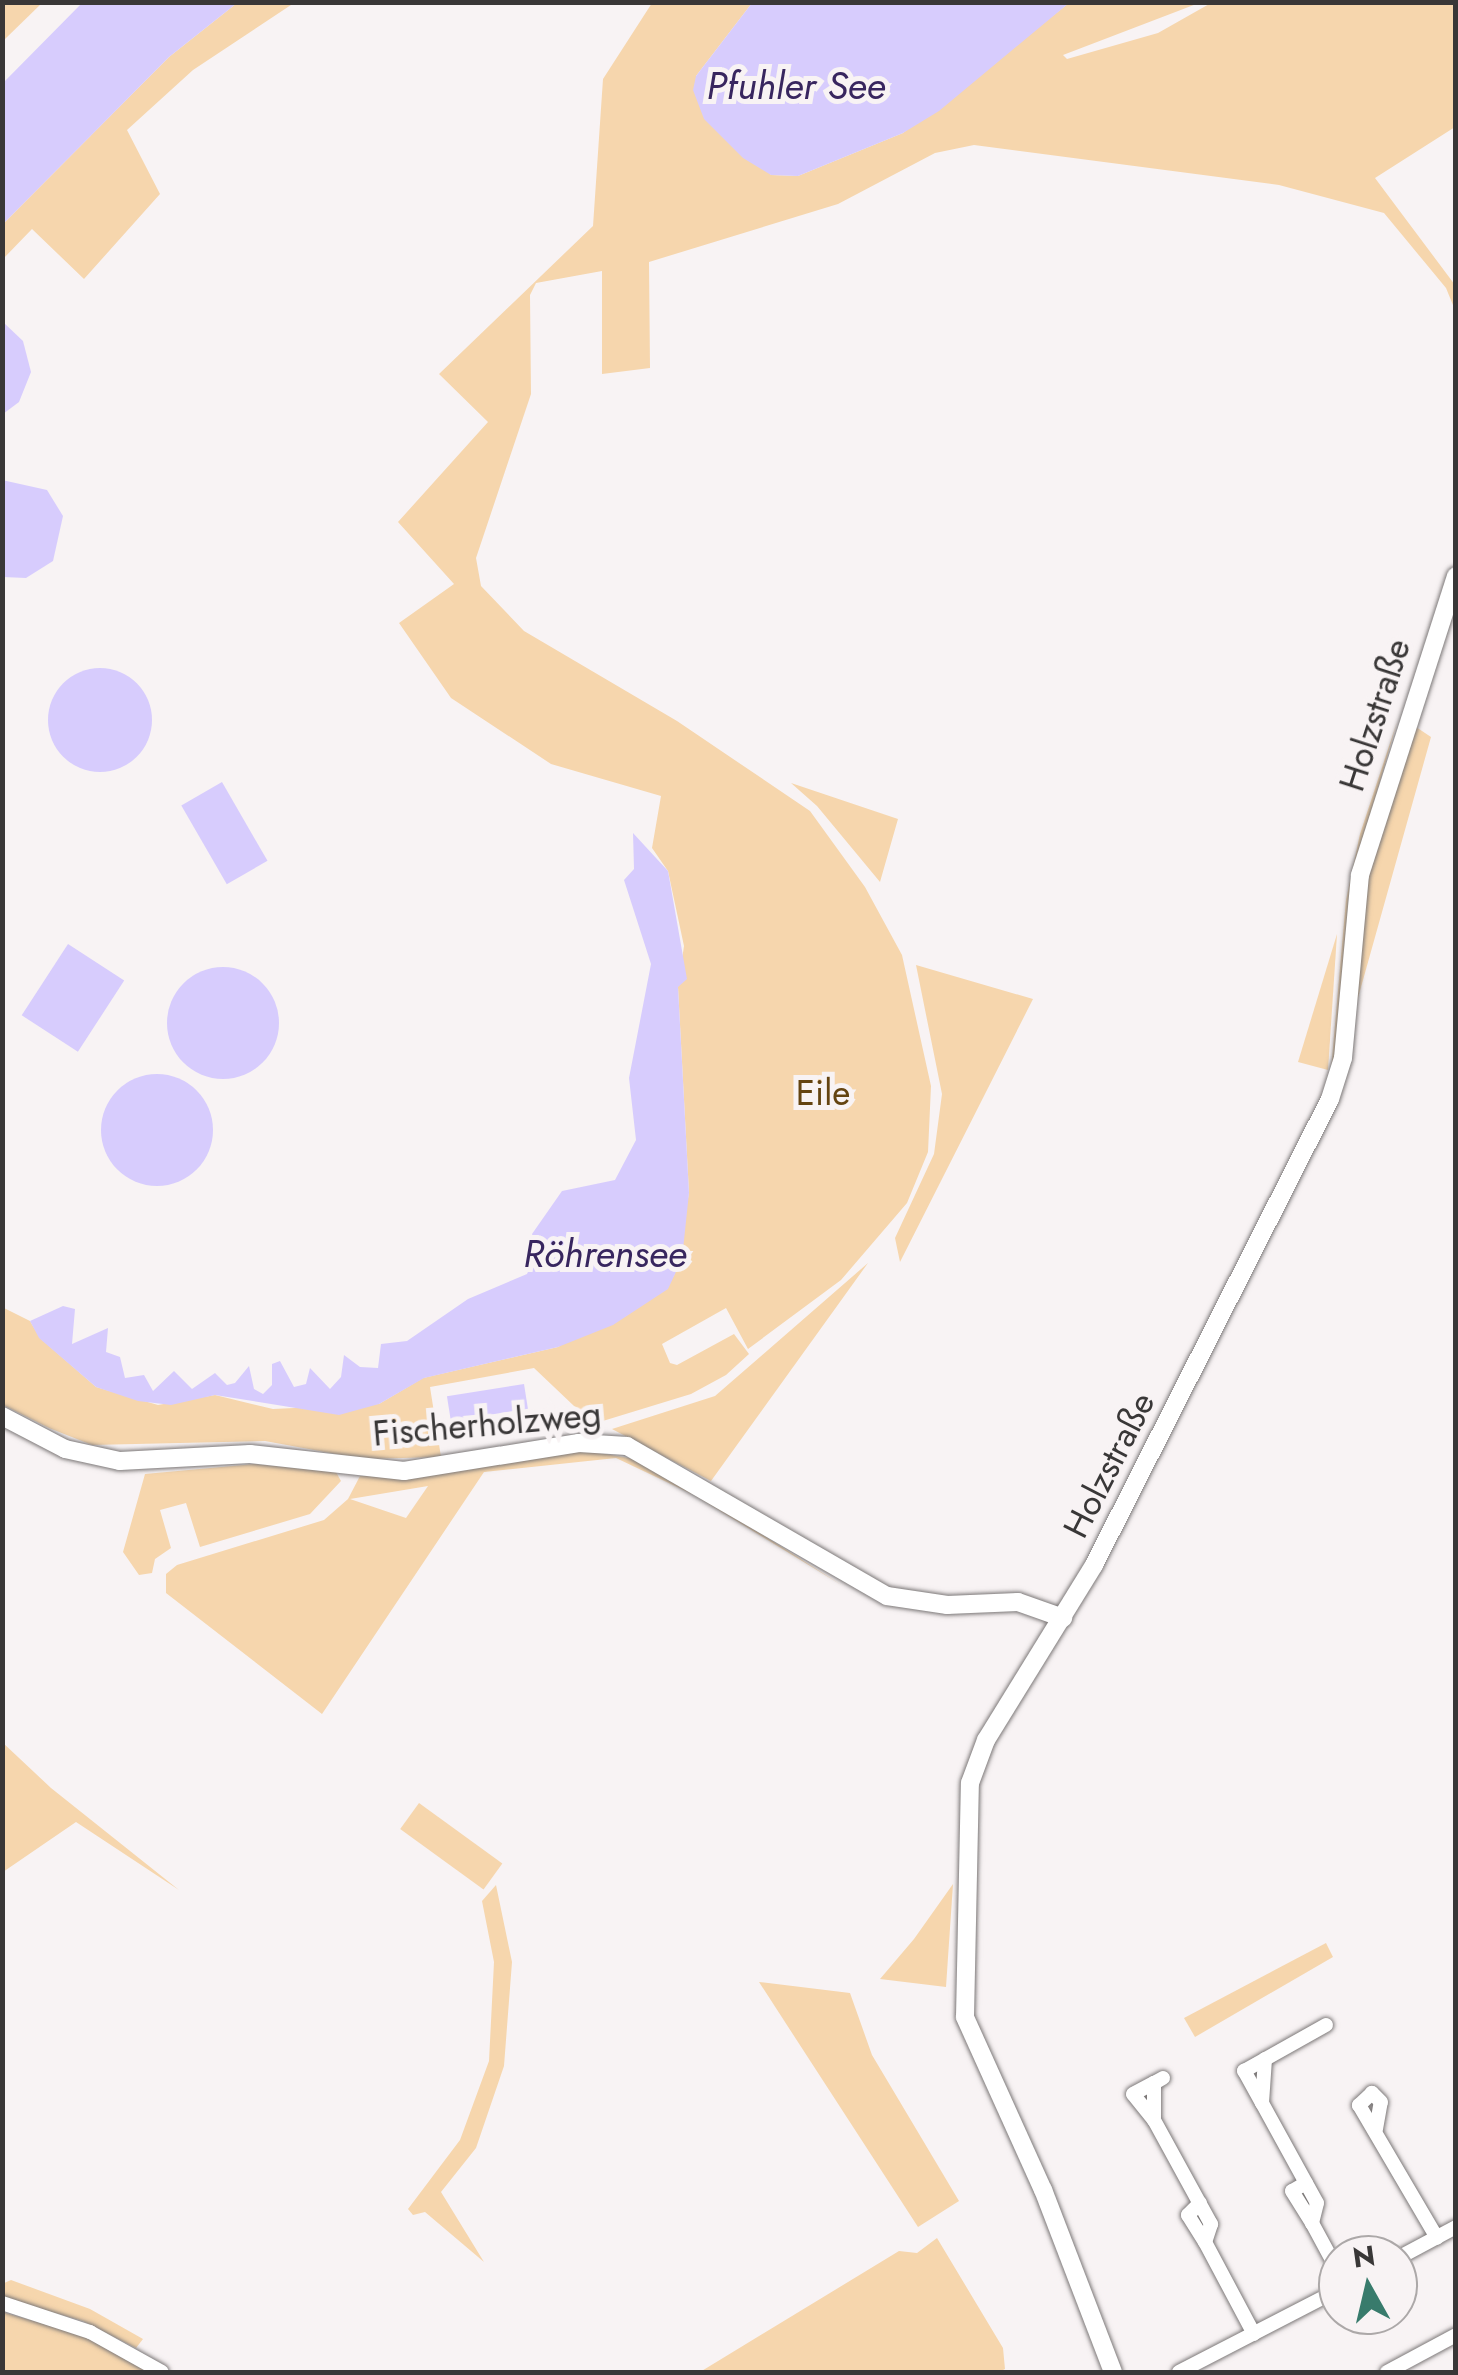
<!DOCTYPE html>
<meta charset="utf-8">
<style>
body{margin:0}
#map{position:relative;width:1458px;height:2375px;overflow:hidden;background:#f8f3f4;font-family:Jost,sans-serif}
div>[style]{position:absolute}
.green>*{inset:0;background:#f6d6ad;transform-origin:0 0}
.water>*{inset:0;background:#d7ccfd;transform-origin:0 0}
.round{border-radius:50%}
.roads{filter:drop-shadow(0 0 2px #7c7878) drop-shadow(0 0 2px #7c7878)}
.minor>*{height:14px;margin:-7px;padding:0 7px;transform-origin:7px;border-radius:7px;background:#fff}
.tertiary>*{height:18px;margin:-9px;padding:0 9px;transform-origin:9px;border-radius:9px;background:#fff}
span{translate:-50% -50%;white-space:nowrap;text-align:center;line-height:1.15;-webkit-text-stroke:10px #f8f3f4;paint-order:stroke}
.street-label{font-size:35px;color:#393737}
.park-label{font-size:35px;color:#644411}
.water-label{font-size:38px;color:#38265f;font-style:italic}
.frame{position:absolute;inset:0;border:5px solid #393737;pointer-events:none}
.north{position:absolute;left:1318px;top:2235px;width:100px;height:100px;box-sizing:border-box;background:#f8f3f4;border:2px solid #aca8a8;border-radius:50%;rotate:352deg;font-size:28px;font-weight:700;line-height:40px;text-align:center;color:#393737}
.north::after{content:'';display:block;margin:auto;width:35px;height:45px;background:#387b6c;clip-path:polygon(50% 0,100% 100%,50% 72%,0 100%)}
</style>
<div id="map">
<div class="green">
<i style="clip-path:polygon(3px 2px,42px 2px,42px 3px,3px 41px)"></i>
<i style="clip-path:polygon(237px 3px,294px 3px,193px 70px,127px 130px,160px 194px,84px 279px,32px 229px,3px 259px,3px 224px,169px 57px)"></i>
<i style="clip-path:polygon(652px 3px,752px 3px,696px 76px,771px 175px,798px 176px,903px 133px,1069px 3px,1199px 3px,1063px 55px,1067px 59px,1158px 33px,1211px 3px,1455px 3px,1455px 127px,1375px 178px,1455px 285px,1455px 310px,1446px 288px,1384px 213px,1279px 185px,974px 145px,935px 153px,838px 204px,649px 262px,650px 368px,602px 374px,602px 271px,536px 283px,530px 295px,531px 394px,476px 558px,481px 586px,524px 631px,677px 721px,810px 811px,865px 887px,902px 955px,931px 1086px,928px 1152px,907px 1203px,841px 1280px,748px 1349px,726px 1308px,662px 1344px,670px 1363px,677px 1365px,734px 1334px,749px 1354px,726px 1375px,691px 1394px,593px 1424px,534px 1368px,430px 1387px,441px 1457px,363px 1459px,265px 1441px,92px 1445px,49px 1428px,3px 1405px,2px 1307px,30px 1321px,40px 1338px,96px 1387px,158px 1405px,215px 1395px,273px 1409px,379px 1404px,423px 1378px,558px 1347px,674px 1276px,689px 1193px,678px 987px,684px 946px,668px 871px,652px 848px,661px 796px,551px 764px,451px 698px,399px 623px,454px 584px,398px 522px,488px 422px,439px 374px,593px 226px,603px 79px)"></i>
<i style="clip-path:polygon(1397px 722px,1353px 876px,1336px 1056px,1331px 1070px,1346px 900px,1360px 834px)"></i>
<i style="clip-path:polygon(1416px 727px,1431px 737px,1356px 1005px,1350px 1068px,1360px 924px,1369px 870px)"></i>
<i style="clip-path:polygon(791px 783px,898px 819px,880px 882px,817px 806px)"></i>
<i style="clip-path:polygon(1337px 934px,1328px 1070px,1298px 1062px)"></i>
<i style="clip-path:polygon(916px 965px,1033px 999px,900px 1262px,895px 1238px,934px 1154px,942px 1094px)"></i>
<i style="clip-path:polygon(868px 1263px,711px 1481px,612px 1429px,715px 1396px)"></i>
<i style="clip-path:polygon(evenodd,577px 1449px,646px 1461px,843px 1586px,694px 1495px,616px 1458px,484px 1472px,322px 1714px,166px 1593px,166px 1574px,177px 1565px,324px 1520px,348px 1499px,360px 1476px,404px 1476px,577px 1449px,428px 1486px,406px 1518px,350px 1499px,428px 1486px)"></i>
<i style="clip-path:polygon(254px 1464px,336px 1472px,341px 1481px,310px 1514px,200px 1547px,186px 1503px,160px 1510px,171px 1548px,155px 1559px,152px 1573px,139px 1575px,123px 1552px,145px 1474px)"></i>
<i style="clip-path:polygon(2px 1742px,51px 1788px,179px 1890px,76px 1822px,3px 1872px)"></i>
<i style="left:419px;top:1803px;width:103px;height:32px;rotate:36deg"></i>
<i style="clip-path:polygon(953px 1884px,946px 1987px,880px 1979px,914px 1939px)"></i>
<i style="clip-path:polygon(496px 1885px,512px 1962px,504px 2066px,476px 2148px,441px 2192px,484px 2262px,425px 2212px,413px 2215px,408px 2209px,460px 2140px,489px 2061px,494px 1962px,482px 1901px)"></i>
<i style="clip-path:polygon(1326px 1943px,1333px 1957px,1195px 2037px,1184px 2018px)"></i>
<i style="clip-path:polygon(759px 1982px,850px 1993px,872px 2055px,959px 2201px,918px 2227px)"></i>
<i style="clip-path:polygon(937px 2238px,1003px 2348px,1005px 2369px,999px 2372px,700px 2372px,899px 2251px,917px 2253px)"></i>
<i style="clip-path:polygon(11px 2280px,90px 2309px,143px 2339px,136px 2348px,83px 2321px,3px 2298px,2px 2284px)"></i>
<i style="clip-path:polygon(2px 2312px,89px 2337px,152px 2372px,3px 2372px)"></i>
</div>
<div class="water">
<i style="clip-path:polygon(83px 2px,237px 3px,169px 57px,3px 224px,3px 83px)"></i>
<i style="clip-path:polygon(752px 3px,752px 2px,1069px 3px,939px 111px,903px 133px,798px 176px,771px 175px,743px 158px,704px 119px,693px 90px,696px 76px)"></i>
<i style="clip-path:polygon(3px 322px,23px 341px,31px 372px,19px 402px,3px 414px)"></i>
<i style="clip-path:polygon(2px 480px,47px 490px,63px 516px,53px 561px,26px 578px,3px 577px)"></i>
<i class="round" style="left:48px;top:668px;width:104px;height:104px"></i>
<i style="left:222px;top:782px;width:91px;height:47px;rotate:60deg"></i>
<i style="clip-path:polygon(633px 833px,668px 871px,687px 979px,678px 987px,689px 1193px,682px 1259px,668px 1289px,613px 1325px,558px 1347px,424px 1378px,379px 1404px,339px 1415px,215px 1395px,171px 1405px,138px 1401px,96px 1387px,39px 1338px,30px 1321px,63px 1306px,75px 1309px,72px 1344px,108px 1328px,106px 1352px,120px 1357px,125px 1378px,144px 1375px,153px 1391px,174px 1371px,192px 1389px,215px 1373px,227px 1385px,235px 1383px,249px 1366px,254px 1389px,263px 1394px,272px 1385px,272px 1364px,280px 1361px,294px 1387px,306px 1384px,310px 1368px,330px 1389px,341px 1377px,344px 1355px,360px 1367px,378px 1368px,381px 1344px,407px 1341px,468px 1299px,527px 1274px,538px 1250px,532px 1234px,562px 1191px,615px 1180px,636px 1140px,629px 1078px,651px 964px,624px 880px,634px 869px)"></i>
<i style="left:68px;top:944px;width:67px;height:85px;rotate:33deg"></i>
<i class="round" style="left:167px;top:967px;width:112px;height:112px"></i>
<i class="round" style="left:101px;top:1074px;width:112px;height:112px"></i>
<i style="left:524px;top:1384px;width:25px;height:78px;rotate:81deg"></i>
</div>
<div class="roads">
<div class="minor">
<i style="left:1265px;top:2059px;width:44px;rotate:93.9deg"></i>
<i style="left:1262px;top:2103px;width:114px;rotate:61.2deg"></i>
<i style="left:1317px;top:2203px;width:21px;rotate:104deg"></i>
<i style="left:1312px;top:2223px;width:55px;rotate:61.6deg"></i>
<i style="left:1163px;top:2078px;width:10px;rotate:151deg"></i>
<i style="left:1154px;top:2083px;width:37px;rotate:90deg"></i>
<i style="left:1154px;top:2120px;width:119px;rotate:61.3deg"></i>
<i style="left:1211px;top:2224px;width:19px;rotate:108deg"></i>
<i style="left:1205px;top:2242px;width:104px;rotate:62deg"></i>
<i style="left:1262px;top:2103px;width:37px;rotate:-119deg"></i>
<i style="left:1244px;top:2071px;width:94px;rotate:-29.3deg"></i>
<i style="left:1154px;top:2120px;width:33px;rotate:-129deg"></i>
<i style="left:1133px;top:2094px;width:24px;rotate:-28deg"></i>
<i style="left:1376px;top:2129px;width:27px;rotate:-80deg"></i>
<i style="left:1381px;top:2102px;width:13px;rotate:-135deg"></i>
<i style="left:1372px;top:2093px;width:18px;rotate:137deg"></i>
<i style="left:1359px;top:2105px;width:154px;rotate:59.6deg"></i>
<i style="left:1306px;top:2183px;width:16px;rotate:150deg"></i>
<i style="left:1292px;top:2191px;width:38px;rotate:58deg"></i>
<i style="left:1200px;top:2203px;width:17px;rotate:135deg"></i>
<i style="left:1188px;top:2215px;width:32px;rotate:58deg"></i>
<i style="left:1398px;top:2258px;width:66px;rotate:-28.1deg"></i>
<i style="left:2px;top:2303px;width:93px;rotate:18.2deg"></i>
<i style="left:90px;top:2332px;width:82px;rotate:29.1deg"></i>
<i style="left:1179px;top:2372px;width:179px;rotate:-27.3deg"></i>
<i style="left:1387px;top:2372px;width:78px;rotate:-28.2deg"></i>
</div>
<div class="tertiary">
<i style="left:2px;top:1416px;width:71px;rotate:27.6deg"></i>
<i style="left:65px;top:1449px;width:56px;rotate:12.3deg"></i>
<i style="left:120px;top:1461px;width:130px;rotate:-3.1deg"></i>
<i style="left:250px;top:1454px;width:155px;rotate:6.3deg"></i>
<i style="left:404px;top:1471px;width:177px;rotate:-9.1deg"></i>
<i style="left:579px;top:1443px;width:48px;rotate:3.6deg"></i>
<i style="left:627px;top:1446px;width:300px;rotate:30deg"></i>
<i style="left:887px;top:1596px;width:61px;rotate:8.5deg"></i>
<i style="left:947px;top:1605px;width:71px;rotate:-2.4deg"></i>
<i style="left:1018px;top:1602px;width:48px;rotate:19.6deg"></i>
<i style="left:1113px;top:2372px;width:195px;rotate:-111deg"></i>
<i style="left:1043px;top:2190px;width:190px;rotate:-114.3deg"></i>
<i style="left:965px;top:2017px;width:234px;rotate:-88.8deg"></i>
<i style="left:970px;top:1783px;width:46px;rotate:-69.6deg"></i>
<i style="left:986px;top:1740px;width:206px;rotate:-58.3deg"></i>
<i style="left:1094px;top:1565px;width:522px;rotate:-63.14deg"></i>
<i style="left:1330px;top:1099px;width:43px;rotate:-72.4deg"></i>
<i style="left:1343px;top:1058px;width:184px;rotate:-84.7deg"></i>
<i style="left:1360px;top:875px;width:314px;rotate:-72.2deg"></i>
</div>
</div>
<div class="street-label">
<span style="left:1375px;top:715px;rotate:-72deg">Holzstraße</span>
<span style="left:487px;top:1424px;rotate:-5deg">Fischerholzweg</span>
<span style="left:1109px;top:1465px;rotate:-63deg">Holzstraße</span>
</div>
<div class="park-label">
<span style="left:823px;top:1093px">Eile</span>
</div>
<div class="water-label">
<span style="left:796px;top:86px">Pfuhler See</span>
<span style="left:605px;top:1254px">Röhrensee</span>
</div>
<div class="frame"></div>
<div class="north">N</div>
</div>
